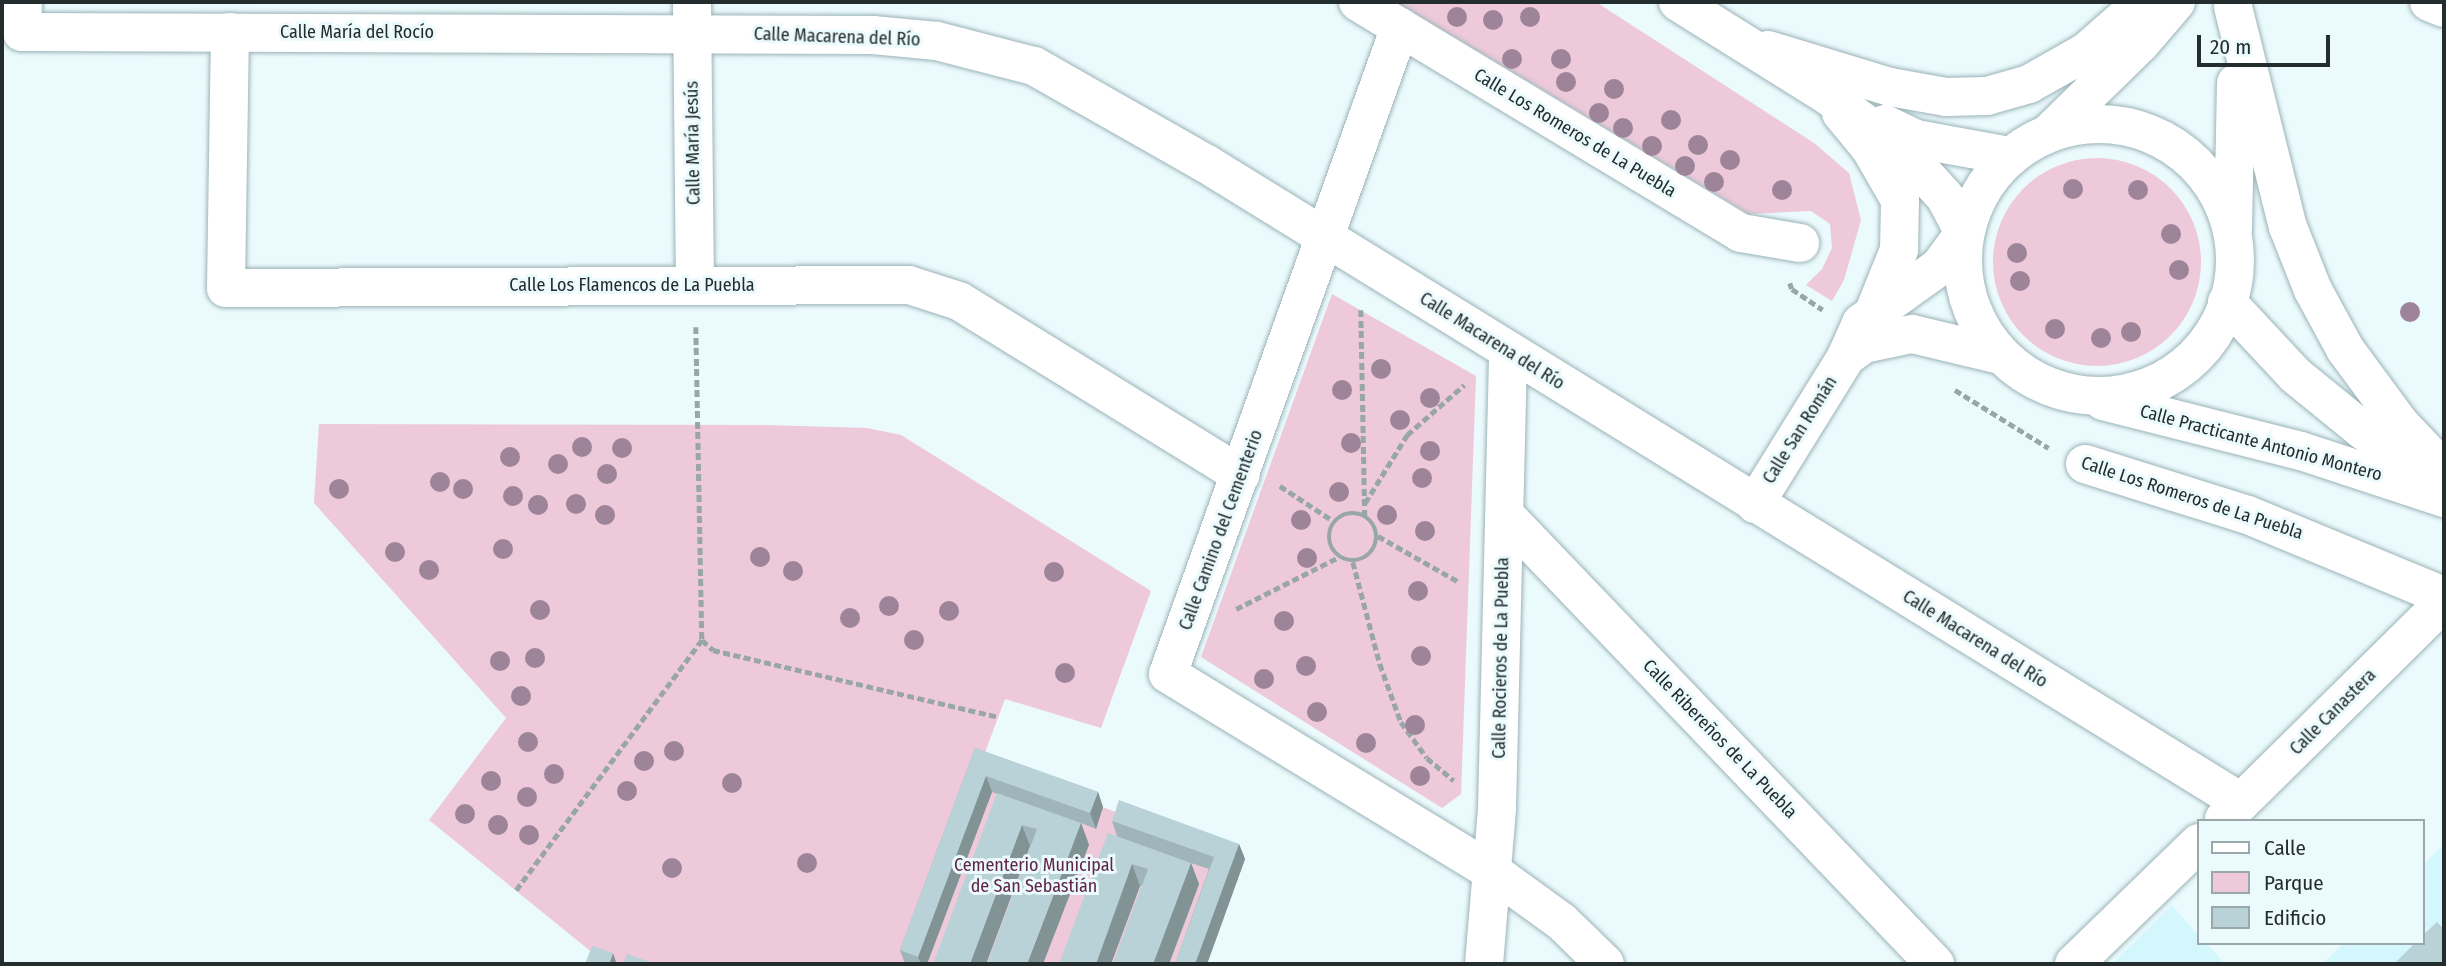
<!DOCTYPE html>
<meta charset="utf-8">
<style>
body{margin:0}
#map{position:relative;width:2446px;height:966px;overflow:hidden;background:#ebfafd;font-family:"Fira Sans Condensed",sans-serif}
div>[style]{position:absolute}
.built>*{inset:0;background:#d4f7fe}
.green>*{inset:0;background:#edc9da}
.round{border-radius:50%}
.path>*{height:4.5px;margin-top:-2.25px;transform-origin:0;background:repeating-linear-gradient(90deg,#99a6a8 0 7px,transparent 0 10.5px)}
.path>.ring{margin:-2.25px;padding:0;box-sizing:content-box;background:none;border:4.5px solid #99a6a8;border-radius:50%}
.roads{filter:drop-shadow(0 0 2px #9bb3b8) drop-shadow(0 0 2px #9bb3b8)}
.minor>*{height:38px;margin:-19px;padding:0 19px;transform-origin:19px;border-radius:19px;background:#fff}
.major>*{height:38px;margin:-19px;padding:0 19px;transform-origin:19px;border-radius:19px;background:#fff}
.major>.ring{margin:-19px;padding:0;box-sizing:content-box;background:none;border:38px solid #fff;border-radius:50%}
.trees>*{width:20px;height:20px;margin:-10px;border-radius:50%;background:#9e8498}
.wall>*{inset:0;background:#9fb5b9}
.shaded-wall>*{inset:0;background:#829396}
.building>*{inset:0;background:#b9d2d7}
span{translate:-50% -50%;white-space:nowrap;text-align:center;line-height:1.15;-webkit-text-stroke:6px #ebfafd;paint-order:stroke}
.street-label{font-size:18px;color:#232d2e}
.park-label{font-size:18px;color:#5f2446}
.frame{position:absolute;inset:0;border:4px solid #232d2e;pointer-events:none}
.legend{position:absolute;left:2197px;top:819px;width:228px;height:126px;box-sizing:border-box;background:#ebfafd;border:2px solid #9ba8aa;margin:0;padding:9px 12px;list-style:none;font-size:21px;color:#232d2e}
.legend li{display:flex;align-items:center;gap:14px;height:35px}
.legend b{width:35px;border:2px solid #9ba8aa}
.scale{position:absolute;left:2197px;top:35px;width:133px;height:32px;box-sizing:border-box;border:4px solid #232d2e;border-top:0;padding-left:9px;font-size:21px;line-height:24px;white-space:nowrap;color:#232d2e;-webkit-text-stroke:5px #ebfafd;paint-order:stroke}
</style>
<div id="map">
<div class="built">
<i style="clip-path:polygon(2444px 844px,2444px 964px,2322px 964px,2344px 943px,2423px 943px,2423px 865px)"></i>
<i style="clip-path:polygon(2172px 905px,2199px 936px,2199px 943px,2206px 943px,2225px 964px,2112px 964px)"></i>
</div>
<div class="green">
<i style="clip-path:polygon(1396px 2px,1596px 2px,1814px 143px,1849px 173px,1861px 220px,1844px 280px,1832px 301px,1806px 285px,1822px 269px,1832px 248px,1830px 224px,1811px 211px,1749px 214px)"></i>
<i class="round" style="left:1993px;top:158px;width:208px;height:208px"></i>
<i style="clip-path:polygon(1332px 294px,1476px 376px,1461px 794px,1442px 808px,1201px 657px)"></i>
<i style="clip-path:polygon(319px 424px,766px 425px,867px 428px,901px 435px,1151px 591px,1101px 728px,1005px 699px,981px 763px,1245px 859px,1207px 964px,591px 964px,594px 954px,429px 820px,506px 718px,314px 503px)"></i>
</div>
<div class="path">
<i style="left:1790px;top:283px;width:6px;rotate:72deg"></i>
<i style="left:1792px;top:289px;width:37px;rotate:34deg"></i>
<i style="left:1361px;top:310px;width:206px;rotate:88.9deg"></i>
<i style="left:696px;top:327px;width:313px;rotate:88.9deg"></i>
<i style="left:702px;top:640px;width:15px;rotate:42deg"></i>
<i style="left:713px;top:650px;width:293px;rotate:13.2deg"></i>
<i style="left:1955px;top:390px;width:110px;rotate:31.7deg"></i>
<i style="left:1280px;top:486px;width:66px;rotate:33.2deg"></i>
<i style="left:1365px;top:503px;width:80px;rotate:-58.3deg"></i>
<i style="left:1407px;top:435px;width:76px;rotate:-41.3deg"></i>
<i class="ring" style="left:1329px;top:513px;width:43.5px;height:43.5px"></i>
<i style="left:1378px;top:536px;width:93px;rotate:29.6deg"></i>
<i style="left:1353px;top:562px;width:106px;rotate:75.2deg"></i>
<i style="left:1380px;top:664px;width:62px;rotate:70.1deg"></i>
<i style="left:1401px;top:722px;width:44px;rotate:54.2deg"></i>
<i style="left:1427px;top:758px;width:35px;rotate:40deg"></i>
<i style="left:1236px;top:609px;width:115px;rotate:-26.8deg"></i>
<i style="left:516px;top:890px;width:312px;rotate:-53.4deg"></i>
</div>
<div class="roads">
<div class="minor">
<i style="left:23px;top:2px;width:30px;rotate:92deg"></i>
<i style="left:22px;top:32px;width:851px;rotate:0.2deg"></i>
<i style="left:873px;top:35px;width:64px;rotate:5.4deg"></i>
<i style="left:937px;top:41px;width:100px;rotate:14.5deg"></i>
<i style="left:1034px;top:66px;width:197px;rotate:29.6deg"></i>
<i style="left:1205px;top:163px;width:1217px;rotate:31.67deg"></i>
<i style="left:692px;top:2px;width:282px;rotate:89.4deg"></i>
<i style="left:1358px;top:2px;width:447px;rotate:31.1deg"></i>
<i style="left:1741px;top:233px;width:60px;rotate:9.6deg"></i>
<i style="left:2429px;top:2px;width:16px;rotate:22deg"></i>
<i style="left:2233px;top:7px;width:227px;rotate:76deg"></i>
<i style="left:2288px;top:227px;width:68px;rotate:68.4deg"></i>
<i style="left:2313px;top:290px;width:67px;rotate:61.5deg"></i>
<i style="left:2345px;top:349px;width:94px;rotate:53.6deg"></i>
<i style="left:2401px;top:425px;width:62px;rotate:46.3deg"></i>
<i style="left:1400px;top:27px;width:687px;rotate:109.73deg"></i>
<i style="left:1168px;top:674px;width:381px;rotate:31.4deg"></i>
<i style="left:1493px;top:872px;width:85px;rotate:35.9deg"></i>
<i style="left:1562px;top:922px;width:60px;rotate:44.3deg"></i>
<i style="left:230px;top:32px;width:256px;rotate:90.9deg"></i>
<i style="left:226px;top:288px;width:683px;rotate:-0.25deg"></i>
<i style="left:909px;top:285px;width:52px;rotate:17.7deg"></i>
<i style="left:959px;top:301px;width:331px;rotate:31.7deg"></i>
<i style="left:1768px;top:50px;width:127px;rotate:16.9deg"></i>
<i style="left:1890px;top:87px;width:57px;rotate:10.1deg"></i>
<i style="left:1946px;top:97px;width:41px;rotate:-1.4deg"></i>
<i style="left:1987px;top:96px;width:44px;rotate:-15.9deg"></i>
<i style="left:2029px;top:84px;width:65px;rotate:-29.3deg"></i>
<i style="left:2086px;top:52px;width:76px;rotate:-41.3deg"></i>
<i style="left:1841px;top:113px;width:45px;rotate:50.4deg"></i>
<i style="left:1870px;top:148px;width:60px;rotate:60deg"></i>
<i style="left:1900px;top:200px;width:50px;rotate:91.1deg"></i>
<i style="left:1899px;top:250px;width:64px;rotate:112.1deg"></i>
<i style="left:2050px;top:132px;width:127px;rotate:-44.4deg"></i>
<i style="left:2141px;top:43px;width:54px;rotate:-49.5deg"></i>
<i style="left:2233px;top:228px;width:145px;rotate:-88.8deg"></i>
<i style="left:1846px;top:357px;width:22px;rotate:-36deg"></i>
<i style="left:1864px;top:344px;width:49px;rotate:-11.8deg"></i>
<i style="left:1912px;top:334px;width:90px;rotate:13.4deg"></i>
<i style="left:2085px;top:464px;width:171px;rotate:17.4deg"></i>
<i style="left:2248px;top:515px;width:212px;rotate:22.5deg"></i>
<i style="left:1755px;top:504px;width:173px;rotate:-58.2deg"></i>
<i style="left:1846px;top:357px;width:37px;rotate:-66deg"></i>
<i style="left:1861px;top:323px;width:96px;rotate:-35.7deg"></i>
<i style="left:1939px;top:267px;width:42px;rotate:-53.7deg"></i>
<i style="left:1505px;top:515px;width:622px;rotate:46.24deg"></i>
<i style="left:2224px;top:819px;width:309px;rotate:-44.6deg"></i>
<i style="left:1484px;top:964px;width:157px;rotate:-85.2deg"></i>
<i style="left:1497px;top:808px;width:456px;rotate:-88.6deg"></i>
<i style="left:2074px;top:964px;width:174px;rotate:-44.1deg"></i>
</div>
<div class="major">
<i style="left:1678px;top:2px;width:176px;rotate:32deg"></i>
<i style="left:1827px;top:95px;width:97px;rotate:36.6deg"></i>
<i style="left:1905px;top:153px;width:59px;rotate:47.7deg"></i>
<i style="left:1945px;top:197px;width:41px;rotate:62.2deg"></i>
<i style="left:1885px;top:124px;width:34px;rotate:26deg"></i>
<i style="left:1916px;top:139px;width:96px;rotate:10.3deg"></i>
<i class="ring" style="left:1963px;top:124px;width:234px;height:234px"></i>
<i style="left:2227px;top:302px;width:100px;rotate:47deg"></i>
<i style="left:2295px;top:375px;width:89px;rotate:39.1deg"></i>
<i style="left:2364px;top:431px;width:93px;rotate:32.7deg"></i>
<i style="left:2103px;top:401px;width:204px;rotate:14.2deg"></i>
<i style="left:2301px;top:451px;width:151px;rotate:18.2deg"></i>
</div>
</div>
<div class="trees">
<i style="left:1457px;top:17px"></i>
<i style="left:1530px;top:17px"></i>
<i style="left:1493px;top:20px"></i>
<i style="left:1512px;top:59px"></i>
<i style="left:1561px;top:59px"></i>
<i style="left:1566px;top:82px"></i>
<i style="left:1614px;top:89px"></i>
<i style="left:1599px;top:113px"></i>
<i style="left:1671px;top:120px"></i>
<i style="left:1623px;top:128px"></i>
<i style="left:1698px;top:145px"></i>
<i style="left:1652px;top:146px"></i>
<i style="left:1730px;top:160px"></i>
<i style="left:1685px;top:166px"></i>
<i style="left:1714px;top:182px"></i>
<i style="left:2073px;top:189px"></i>
<i style="left:1782px;top:190px"></i>
<i style="left:2138px;top:190px"></i>
<i style="left:2171px;top:234px"></i>
<i style="left:2017px;top:253px"></i>
<i style="left:2179px;top:270px"></i>
<i style="left:2020px;top:281px"></i>
<i style="left:2410px;top:312px"></i>
<i style="left:2055px;top:329px"></i>
<i style="left:2131px;top:332px"></i>
<i style="left:2101px;top:338px"></i>
<i style="left:1381px;top:369px"></i>
<i style="left:1342px;top:390px"></i>
<i style="left:1430px;top:398px"></i>
<i style="left:1400px;top:420px"></i>
<i style="left:1351px;top:443px"></i>
<i style="left:582px;top:447px"></i>
<i style="left:622px;top:448px"></i>
<i style="left:1430px;top:451px"></i>
<i style="left:510px;top:457px"></i>
<i style="left:558px;top:464px"></i>
<i style="left:607px;top:474px"></i>
<i style="left:1422px;top:478px"></i>
<i style="left:440px;top:482px"></i>
<i style="left:339px;top:489px"></i>
<i style="left:463px;top:489px"></i>
<i style="left:1339px;top:492px"></i>
<i style="left:513px;top:496px"></i>
<i style="left:576px;top:504px"></i>
<i style="left:538px;top:505px"></i>
<i style="left:605px;top:515px"></i>
<i style="left:1387px;top:515px"></i>
<i style="left:1301px;top:520px"></i>
<i style="left:1425px;top:531px"></i>
<i style="left:503px;top:549px"></i>
<i style="left:395px;top:552px"></i>
<i style="left:760px;top:557px"></i>
<i style="left:1307px;top:558px"></i>
<i style="left:429px;top:570px"></i>
<i style="left:793px;top:571px"></i>
<i style="left:1054px;top:572px"></i>
<i style="left:1418px;top:591px"></i>
<i style="left:889px;top:606px"></i>
<i style="left:540px;top:610px"></i>
<i style="left:949px;top:611px"></i>
<i style="left:850px;top:618px"></i>
<i style="left:1284px;top:621px"></i>
<i style="left:914px;top:640px"></i>
<i style="left:1421px;top:656px"></i>
<i style="left:535px;top:658px"></i>
<i style="left:500px;top:661px"></i>
<i style="left:1306px;top:666px"></i>
<i style="left:1065px;top:673px"></i>
<i style="left:1264px;top:679px"></i>
<i style="left:521px;top:696px"></i>
<i style="left:1317px;top:712px"></i>
<i style="left:1415px;top:725px"></i>
<i style="left:528px;top:742px"></i>
<i style="left:1366px;top:743px"></i>
<i style="left:674px;top:751px"></i>
<i style="left:644px;top:761px"></i>
<i style="left:554px;top:774px"></i>
<i style="left:1420px;top:776px"></i>
<i style="left:491px;top:781px"></i>
<i style="left:732px;top:783px"></i>
<i style="left:627px;top:791px"></i>
<i style="left:527px;top:797px"></i>
<i style="left:465px;top:814px"></i>
<i style="left:498px;top:825px"></i>
<i style="left:529px;top:835px"></i>
<i style="left:807px;top:863px"></i>
<i style="left:672px;top:868px"></i>
</div>
<div class="wall">
<i style="clip-path:polygon(975px 748px,1098px 792px,1103px 807px,1096px 829px,1081px 823px,1089px 845px,1030px 846px,986px 964px,933px 964px,1018px 801px,992px 792px,927px 964px,905px 964px,900px 950px)"></i>
<i style="clip-path:polygon(1112px 821px,1239px 844px,1245px 859px,1207px 964px,1175px 964px,1209px 869px,1191px 863px,1199px 884px,1169px 964px,1113px 964px,1142px 886px,1140px 886px,1111px 964px,1059px 964px,1117px 836px)"></i>
</div>
<div class="shaded-wall">
<i style="clip-path:polygon(986px 776px,992px 792px,927px 964px,921px 964px,918px 957px)"></i>
<i style="clip-path:polygon(1098px 792px,1103px 807px,1096px 829px,1090px 813px)"></i>
<i style="clip-path:polygon(1081px 823px,1089px 845px,1043px 964px,1027px 964px)"></i>
<i style="clip-path:polygon(1022px 825px,1030px 846px,986px 964px,970px 964px)"></i>
<i style="clip-path:polygon(1239px 844px,1245px 859px,1207px 964px,1195px 964px)"></i>
<i style="clip-path:polygon(1191px 863px,1199px 884px,1169px 964px,1153px 964px)"></i>
<i style="clip-path:polygon(1132px 864px,1140px 886px,1111px 964px,1096px 964px)"></i>
<i style="clip-path:polygon(613px 953px,616px 962px,615px 964px,609px 964px)"></i>
</div>
<div class="building">
<i style="clip-path:polygon(975px 748px,1098px 792px,1090px 813px,986px 776px,918px 957px,900px 950px)"></i>
<i style="clip-path:polygon(997px 793px,1081px 823px,1027px 964px,987px 964px,1037px 829px,1022px 825px,970px 964px,933px 964px)"></i>
<i style="clip-path:polygon(1119px 800px,1239px 844px,1195px 964px,1175px 964px,1214px 857px,1112px 821px)"></i>
<i style="clip-path:polygon(1108px 833px,1191px 863px,1153px 964px,1113px 964px,1148px 869px,1132px 864px,1096px 964px,1059px 964px)"></i>
<i style="clip-path:polygon(2437px 922px,2444px 929px,2444px 964px,2394px 964px,2415px 943px,2423px 943px,2423px 935px)"></i>
<i style="clip-path:polygon(592px 946px,613px 953px,609px 964px,585px 964px)"></i>
<i style="clip-path:polygon(627px 954px,656px 964px,623px 964px)"></i>
</div>
<div class="street-label">
<span style="left:357px;top:32px">Calle María del Rocío</span>
<span style="left:837px;top:37px;rotate:2deg">Calle Macarena del Río</span>
<span style="left:1575px;top:133px;rotate:31deg">Calle Los Romeros de La Puebla</span>
<span style="left:693px;top:143px;rotate:-91deg">Calle María Jesús</span>
<span style="left:632px;top:285px">Calle Los Flamencos de La Puebla</span>
<span style="left:1492px;top:341px;rotate:32deg">Calle Macarena del Río</span>
<span style="left:1800px;top:430px;rotate:-58deg">Calle San Román</span>
<span style="left:2261px;top:443px;rotate:15deg">Calle Practicante Antonio Montero</span>
<span style="left:2192px;top:498px;rotate:18deg">Calle Los Romeros de La Puebla</span>
<span style="left:1221px;top:530px;rotate:-70deg">Calle Camino del Cementerio</span>
<span style="left:1975px;top:639px;rotate:32deg">Calle Macarena del Río</span>
<span style="left:1501px;top:658px;rotate:-89deg">Calle Rocieros de La Puebla</span>
<span style="left:2333px;top:712px;rotate:-45deg">Calle Canastera</span>
<span style="left:1720px;top:739px;rotate:46deg">Calle Ribereños de La Puebla</span>
</div>
<div class="park-label">
<span style="left:1034px;top:876px">Cementerio Municipal<br>de San Sebastián</span>
</div>
<div class="frame"></div>
<ul class="legend">
<li><b style="height:9px;background:#fff"></b>Calle</li>
<li><b style="height:19px;background:#edc9da"></b>Parque</li>
<li><b style="height:19px;background:#b9d2d7"></b>Edificio</li>
</ul>
<div class="scale">20 m</div>
</div>
